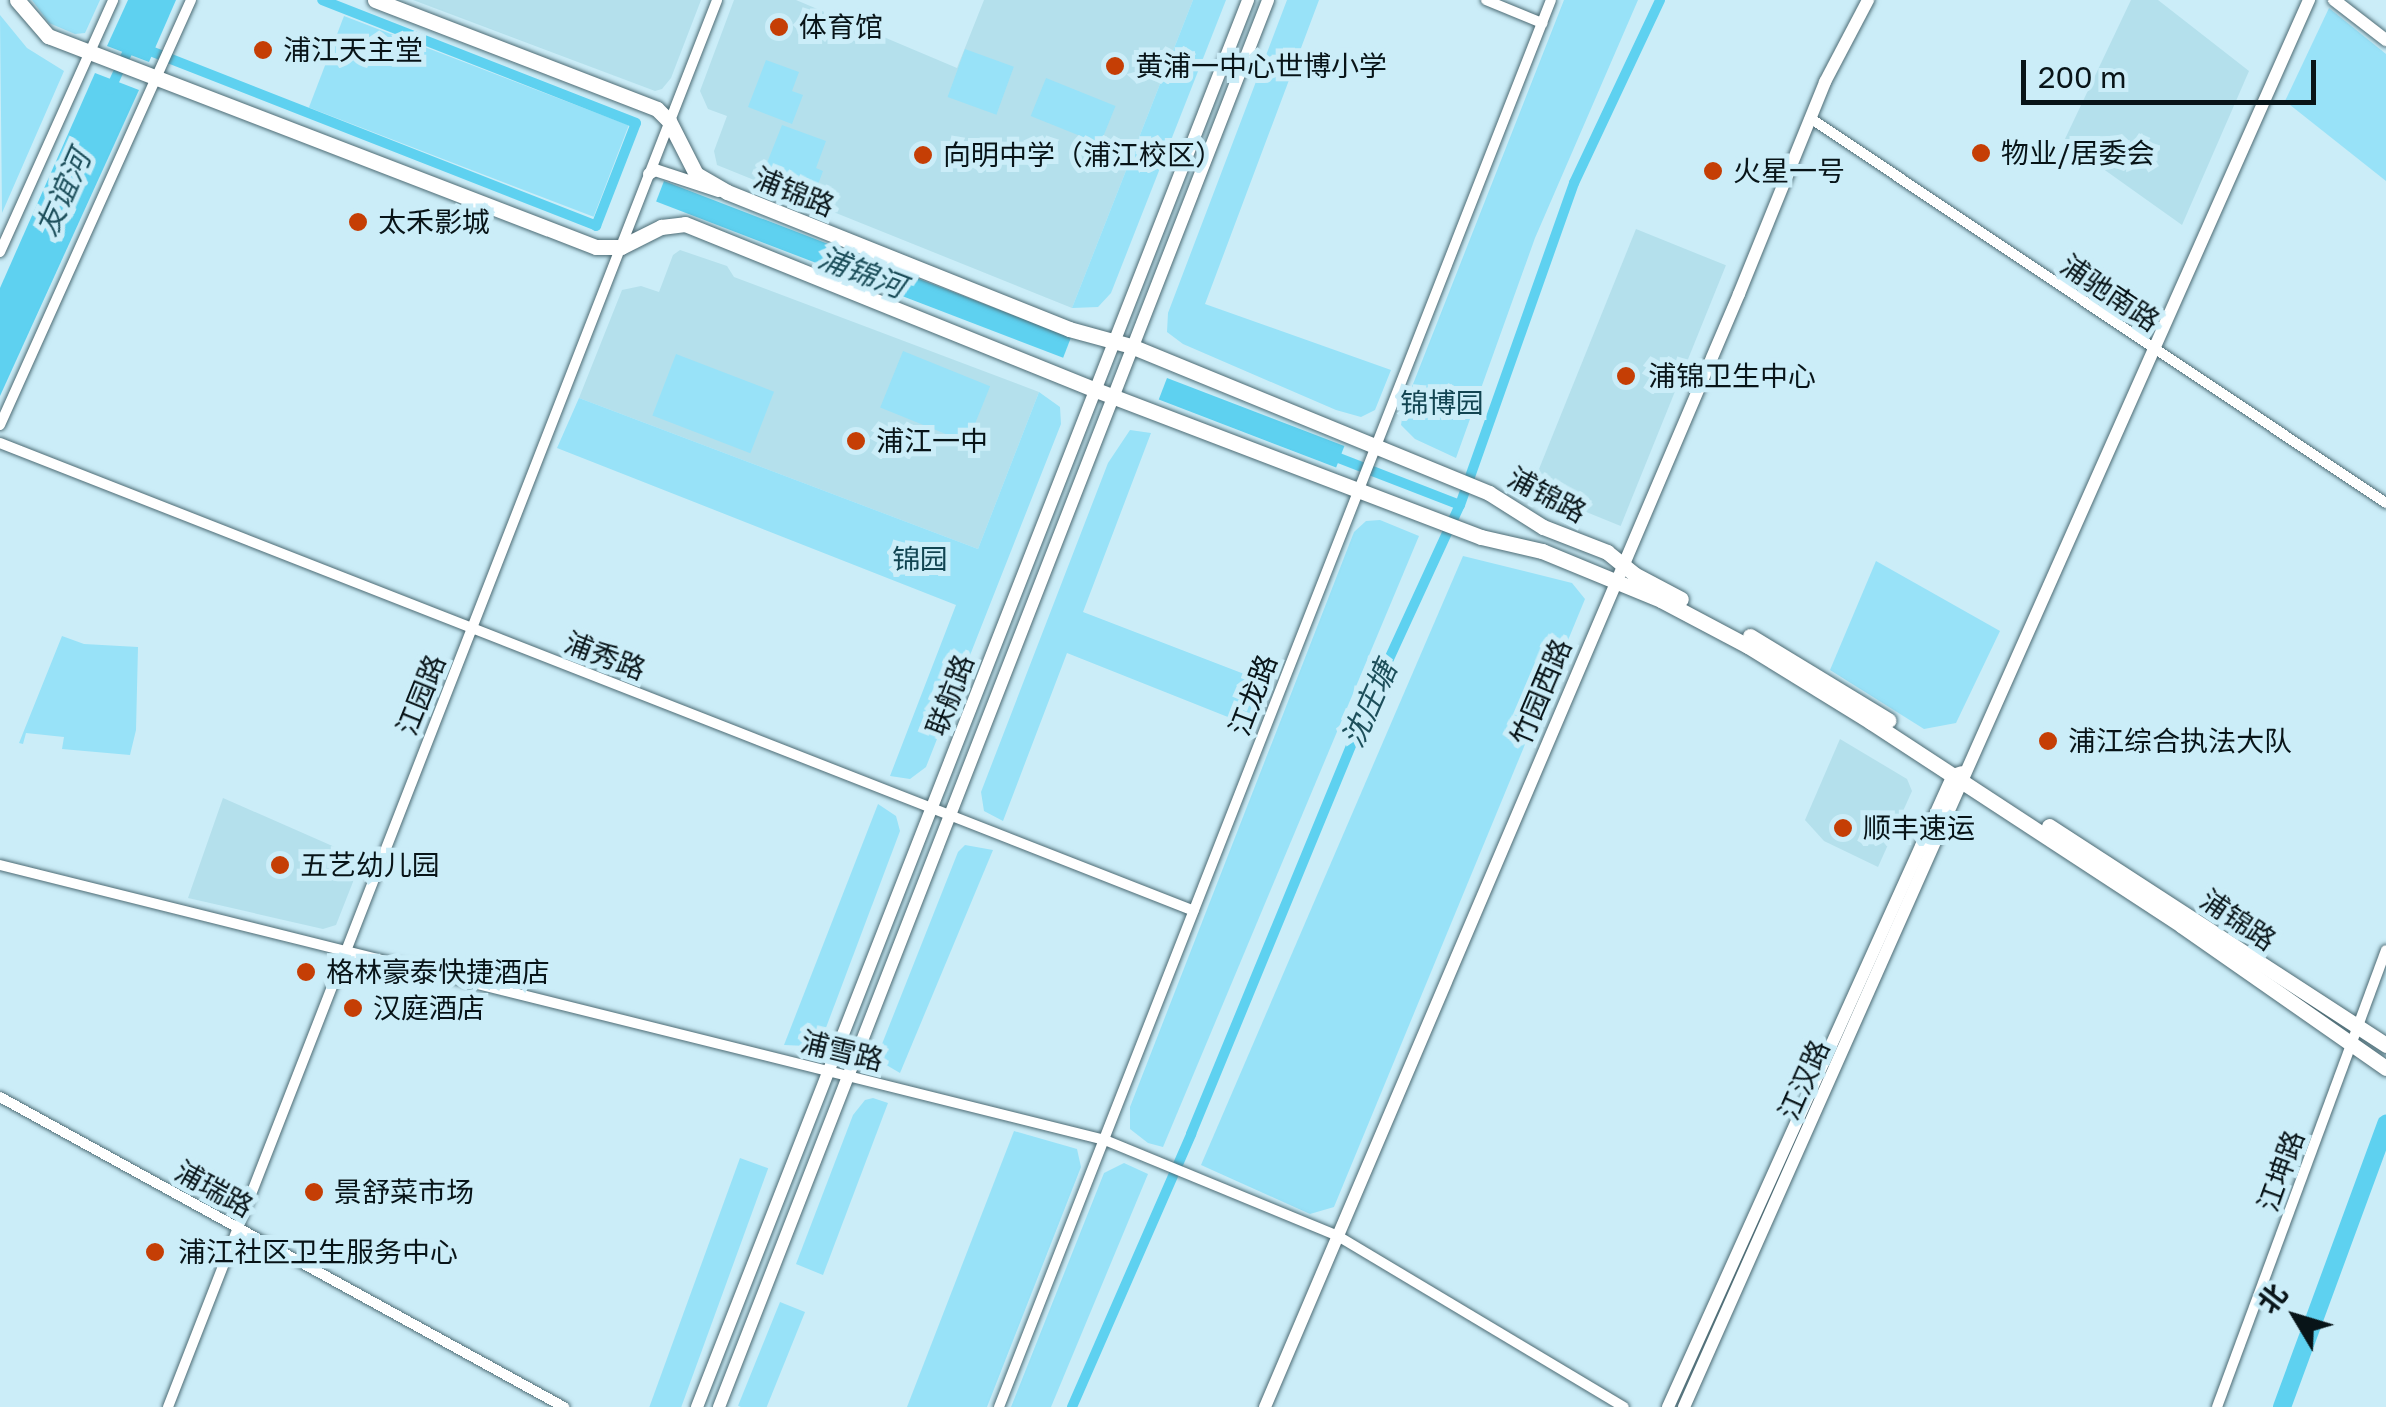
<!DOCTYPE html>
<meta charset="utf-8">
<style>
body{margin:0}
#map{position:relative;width:2386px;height:1407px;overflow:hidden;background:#cbedf8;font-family:"Golos Text","Noto Sans SC",sans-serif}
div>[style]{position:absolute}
.built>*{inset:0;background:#b4e0ec;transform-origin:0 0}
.green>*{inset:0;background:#98e2f8;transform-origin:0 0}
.water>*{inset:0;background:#5ed1f0;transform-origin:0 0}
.canal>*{height:10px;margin:-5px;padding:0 5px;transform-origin:5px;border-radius:5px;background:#5ed1f0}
.river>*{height:18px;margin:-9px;padding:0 9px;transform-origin:9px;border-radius:9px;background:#5ed1f0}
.roads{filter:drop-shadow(0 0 2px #4d6b74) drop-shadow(0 0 2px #4d6b74)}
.minor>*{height:10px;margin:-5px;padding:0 5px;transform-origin:5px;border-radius:5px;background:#fff}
.tertiary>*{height:12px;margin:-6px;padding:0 6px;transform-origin:6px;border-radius:6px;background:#fff}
.secondary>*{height:15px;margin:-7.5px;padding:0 7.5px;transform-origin:7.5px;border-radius:7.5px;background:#fff}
.dots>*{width:28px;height:28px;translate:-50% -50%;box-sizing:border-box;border:5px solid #cbedf8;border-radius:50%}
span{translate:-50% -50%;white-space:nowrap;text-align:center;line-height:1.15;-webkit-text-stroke:10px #cbedf8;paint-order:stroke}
.poi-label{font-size:28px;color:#081418}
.left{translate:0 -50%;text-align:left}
.street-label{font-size:28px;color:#081418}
.park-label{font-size:28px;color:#114451}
.water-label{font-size:30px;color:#1d4f5b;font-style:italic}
.north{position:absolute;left:2246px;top:1267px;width:100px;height:100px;-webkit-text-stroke:8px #cbedf8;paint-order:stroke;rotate:308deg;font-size:28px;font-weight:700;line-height:40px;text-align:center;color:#081418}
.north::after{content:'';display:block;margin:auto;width:35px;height:45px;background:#081418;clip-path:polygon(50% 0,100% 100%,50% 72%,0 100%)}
.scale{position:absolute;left:2021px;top:60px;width:295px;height:45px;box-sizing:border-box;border:5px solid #081418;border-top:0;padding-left:12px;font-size:30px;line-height:35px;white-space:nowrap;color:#081418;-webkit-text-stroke:8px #cbedf8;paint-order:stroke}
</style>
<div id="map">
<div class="built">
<i style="clip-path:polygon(413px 0,701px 0,671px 78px,662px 89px,655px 91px)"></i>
<i style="clip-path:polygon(734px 0,796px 0,957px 68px,984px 0,1193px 0,1072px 308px,717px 165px,714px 151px,727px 116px,708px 109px,700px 91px)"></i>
<i style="clip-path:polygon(2131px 0,2158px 0,2249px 71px,2182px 225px,2064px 141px)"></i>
<i style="left:1636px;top:229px;width:97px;height:281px;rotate:22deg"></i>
<i style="clip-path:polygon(680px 250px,727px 266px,734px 277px,1039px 392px,978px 549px,579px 398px,622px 290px,641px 286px,659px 292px,673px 255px)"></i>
<i style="clip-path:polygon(1840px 739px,1907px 779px,1912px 791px,1878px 867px,1824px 841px,1805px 820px)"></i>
<i style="clip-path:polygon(223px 798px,362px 859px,336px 925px,323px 929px,188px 898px)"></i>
</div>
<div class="green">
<i style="clip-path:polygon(32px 0,100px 0,85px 33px,75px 34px,49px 23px)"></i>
<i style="clip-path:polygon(1193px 0,1226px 0,1111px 293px,1098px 307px,1072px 308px)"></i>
<i style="clip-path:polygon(1287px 0,1319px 0,1205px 304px,1391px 370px,1375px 410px,1361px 417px,1336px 410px,1183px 344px,1167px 332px,1168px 313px)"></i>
<i style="clip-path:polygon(1564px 0,1638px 0,1535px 238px,1456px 458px,1415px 439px,1401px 425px,1404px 407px)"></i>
<i style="clip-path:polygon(2329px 8px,2386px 54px,2386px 181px,2285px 101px)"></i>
<i style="clip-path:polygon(0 15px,27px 48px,64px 71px,2px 213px)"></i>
<i style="left:344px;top:16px;width:305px;height:98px;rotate:21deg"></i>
<i style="left:965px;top:49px;width:52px;height:51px;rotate:20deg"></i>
<i style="clip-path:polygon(766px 60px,799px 72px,792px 91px,803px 95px,792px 124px,748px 107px)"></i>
<i style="left:1046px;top:78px;width:75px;height:41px;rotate:22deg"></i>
<i style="clip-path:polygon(782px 125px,826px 141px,816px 168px,823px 171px,813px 198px,761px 178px)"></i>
<i style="left:903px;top:351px;width:94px;height:61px;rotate:22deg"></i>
<i style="left:676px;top:354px;width:105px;height:66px;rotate:21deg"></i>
<i style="clip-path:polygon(1039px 392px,1060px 407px,1061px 424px,926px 767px,910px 779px,890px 776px,956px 605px,557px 448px,579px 398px,978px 549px)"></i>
<i style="clip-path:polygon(1130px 430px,1151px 433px,1083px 612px,1265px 682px,1253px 727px,1067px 653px,1003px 821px,984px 811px,981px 792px,1108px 463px)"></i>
<i style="clip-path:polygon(1380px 520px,1419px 536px,1163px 1147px,1148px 1143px,1130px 1129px,1130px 1107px,1354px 532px,1366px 521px)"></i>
<i style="clip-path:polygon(1463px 556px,1572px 583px,1585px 599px,1334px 1207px,1310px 1214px,1201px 1165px)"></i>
<i style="clip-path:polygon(1876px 561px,2000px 631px,1956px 723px,1924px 729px,1830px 670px)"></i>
<i style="clip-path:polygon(62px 636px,84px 644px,138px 647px,136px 730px,130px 755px,62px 749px,64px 737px,26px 733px,23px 744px,19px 743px)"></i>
<i style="clip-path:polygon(878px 804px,896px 816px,900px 831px,824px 1033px,807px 1046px,784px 1045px)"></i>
<i style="clip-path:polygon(965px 845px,993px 850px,900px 1073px,883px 1063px,882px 1044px,958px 852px)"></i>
<i style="clip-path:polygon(873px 1098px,888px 1103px,823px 1275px,796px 1264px,853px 1115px,865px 1100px)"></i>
<i style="clip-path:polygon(1014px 1131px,1077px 1149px,1081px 1167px,987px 1407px,907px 1407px)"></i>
<i style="left:740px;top:1158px;width:30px;height:267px;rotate:20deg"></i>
<i style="clip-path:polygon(1124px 1163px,1148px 1174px,1051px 1407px,1011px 1407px,1104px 1173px)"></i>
<i style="left:780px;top:1302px;width:27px;height:112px;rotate:22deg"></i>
</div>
<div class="water">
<i style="clip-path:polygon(128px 0,176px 0,149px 62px,107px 46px)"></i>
<i style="clip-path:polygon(95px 73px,139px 90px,0 396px,0 288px)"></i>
<i style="left:664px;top:181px;width:436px;height:22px;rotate:21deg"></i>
<i style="left:1167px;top:378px;width:190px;height:23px;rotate:21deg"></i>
</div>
<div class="canal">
<i style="left:153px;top:52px;width:476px;rotate:21.4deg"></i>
<i style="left:596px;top:226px;width:110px;rotate:-68.8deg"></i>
<i style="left:636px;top:123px;width:337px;rotate:-158.6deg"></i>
<i style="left:110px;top:90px;width:41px;rotate:-65.3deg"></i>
<i style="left:1331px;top:455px;width:138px;rotate:21.2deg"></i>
<i style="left:1072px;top:1407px;width:298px;rotate:-66.4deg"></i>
<i style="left:1191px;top:1134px;width:460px;rotate:-67.6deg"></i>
<i style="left:1366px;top:709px;width:225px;rotate:-65.3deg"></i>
<i style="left:1460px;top:505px;width:342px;rotate:-70.5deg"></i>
<i style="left:1574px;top:183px;width:202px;rotate:-64.8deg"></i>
</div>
<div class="river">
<i style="left:2282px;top:1407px;width:302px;rotate:-69.8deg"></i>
</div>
<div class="roads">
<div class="minor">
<i style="left:1486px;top:0;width:61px;rotate:22.3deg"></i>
<i style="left:1810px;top:118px;width:693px;rotate:33.76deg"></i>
<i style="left:0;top:252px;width:276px;rotate:-65.8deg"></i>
<i style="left:0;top:425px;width:466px;rotate:-65.8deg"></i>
<i style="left:0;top:443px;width:1282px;rotate:21.4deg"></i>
<i style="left:0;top:865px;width:1139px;rotate:13.98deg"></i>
<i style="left:1105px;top:1140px;width:252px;rotate:22.4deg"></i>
<i style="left:1338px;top:1236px;width:333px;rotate:30.9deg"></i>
<i style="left:0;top:1097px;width:644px;rotate:28.8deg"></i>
<i style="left:168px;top:1407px;width:1510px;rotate:-68.68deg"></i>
<i style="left:999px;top:1407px;width:1511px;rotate:-68.58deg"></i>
<i style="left:2217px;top:1407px;width:487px;rotate:-69.7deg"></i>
</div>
<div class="tertiary">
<i style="left:2334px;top:0;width:66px;rotate:37.6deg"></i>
<i style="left:649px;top:174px;width:7px;rotate:-34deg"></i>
<i style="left:655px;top:170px;width:67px;rotate:18.2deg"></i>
<i style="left:697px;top:1407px;width:1511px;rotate:-68.61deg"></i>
<i style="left:719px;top:1407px;width:1510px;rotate:-68.68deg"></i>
<i style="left:1265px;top:1407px;width:1210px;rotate:-66.93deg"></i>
<i style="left:1739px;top:294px;width:229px;rotate:-67.9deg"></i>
<i style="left:1825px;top:82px;width:93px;rotate:-62.3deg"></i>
<i style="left:1668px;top:1407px;width:693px;rotate:-65.73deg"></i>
<i style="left:1953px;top:775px;width:9px;rotate:-18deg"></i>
<i style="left:1684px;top:1407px;width:1540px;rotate:-66.05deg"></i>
</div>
<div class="secondary">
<i style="left:17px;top:0;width:48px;rotate:49.3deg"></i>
<i style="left:48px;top:36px;width:587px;rotate:21.06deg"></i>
<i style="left:596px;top:247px;width:25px"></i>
<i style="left:621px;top:247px;width:45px;rotate:-26.6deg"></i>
<i style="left:661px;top:227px;width:24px;rotate:-7deg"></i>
<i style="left:685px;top:224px;width:443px;rotate:22deg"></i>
<i style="left:1096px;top:390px;width:412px;rotate:20.9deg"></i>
<i style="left:1481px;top:537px;width:63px;rotate:12.9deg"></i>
<i style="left:1542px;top:551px;width:129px;rotate:22.4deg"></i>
<i style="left:1661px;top:600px;width:98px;rotate:27.9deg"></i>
<i style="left:1748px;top:646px;width:145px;rotate:31.7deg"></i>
<i style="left:1871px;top:722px;width:371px;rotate:33.2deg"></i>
<i style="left:2181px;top:925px;width:250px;rotate:34.9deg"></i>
<i style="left:375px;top:0;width:302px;rotate:21.1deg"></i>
<i style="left:657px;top:109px;width:17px;rotate:45deg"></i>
<i style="left:669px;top:121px;width:59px;rotate:63deg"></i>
<i style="left:696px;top:174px;width:36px;rotate:30deg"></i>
<i style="left:727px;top:192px;width:368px;rotate:21.8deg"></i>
<i style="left:1069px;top:329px;width:64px;rotate:15.3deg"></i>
<i style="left:1131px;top:346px;width:387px;rotate:22.3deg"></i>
<i style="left:1489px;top:493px;width:64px;rotate:32.2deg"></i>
<i style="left:1543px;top:527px;width:69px;rotate:21.3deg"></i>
<i style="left:1607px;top:552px;width:35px;rotate:39deg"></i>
<i style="left:1634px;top:574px;width:53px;rotate:28deg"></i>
<i style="left:1750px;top:636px;width:162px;rotate:31.3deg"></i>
<i style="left:2049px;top:826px;width:402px;rotate:33deg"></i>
</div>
</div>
<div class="dots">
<i style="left:779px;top:27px;background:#c53e05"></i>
<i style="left:263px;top:50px;background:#c53e05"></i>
<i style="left:1115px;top:66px;background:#c53e05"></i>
<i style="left:1981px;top:153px;background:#c53e05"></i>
<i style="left:923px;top:155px;background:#c53e05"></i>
<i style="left:1713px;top:171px;background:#c53e05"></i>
<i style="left:358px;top:222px;background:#c53e05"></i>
<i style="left:1626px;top:376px;background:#c53e05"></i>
<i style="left:856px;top:441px;background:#c53e05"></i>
<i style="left:2048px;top:741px;background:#c53e05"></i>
<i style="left:1843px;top:828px;background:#c53e05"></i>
<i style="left:280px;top:865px;background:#c53e05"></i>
<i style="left:306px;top:972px;background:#c53e05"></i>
<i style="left:353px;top:1008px;background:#c53e05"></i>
<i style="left:314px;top:1192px;background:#c53e05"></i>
<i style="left:155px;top:1252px;background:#c53e05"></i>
</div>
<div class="poi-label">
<span class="left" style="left:799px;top:27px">体育馆</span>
<span class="left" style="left:283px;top:50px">浦江天主堂</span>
<span class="left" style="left:1135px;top:66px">黄浦一中心世博小学</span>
<span class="left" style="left:2001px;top:153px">物业/居委会</span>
<span class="left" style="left:943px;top:155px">向明中学（浦江校区）</span>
<span class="left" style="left:1733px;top:171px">火星一号</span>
<span class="left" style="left:378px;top:222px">太禾影城</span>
<span class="left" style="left:1648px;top:376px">浦锦卫生中心</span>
<span class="left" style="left:876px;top:441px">浦江一中</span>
<span class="left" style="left:2068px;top:741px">浦江综合执法大队</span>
<span class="left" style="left:1863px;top:828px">顺丰速运</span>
<span class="left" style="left:300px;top:865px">五艺幼儿园</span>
<span class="left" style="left:326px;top:972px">格林豪泰快捷酒店</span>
<span class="left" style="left:373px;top:1008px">汉庭酒店</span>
<span class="left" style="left:334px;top:1192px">景舒菜市场</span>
<span class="left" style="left:178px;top:1252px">浦江社区卫生服务中心</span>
</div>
<div class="street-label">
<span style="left:794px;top:192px;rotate:22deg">浦锦路</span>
<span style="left:2110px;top:293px;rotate:34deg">浦驰南路</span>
<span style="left:1547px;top:495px;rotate:28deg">浦锦路</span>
<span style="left:605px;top:656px;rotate:21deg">浦秀路</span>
<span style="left:1541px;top:692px;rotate:-67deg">竹园西路</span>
<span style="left:421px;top:695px;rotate:-68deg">江园路</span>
<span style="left:950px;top:695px;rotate:-69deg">联航路</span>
<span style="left:1253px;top:695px;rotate:-69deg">江龙路</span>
<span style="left:2238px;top:920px;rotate:34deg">浦锦路</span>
<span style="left:842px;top:1051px;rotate:14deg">浦雪路</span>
<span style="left:1804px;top:1080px;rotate:-66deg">江汉路</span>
<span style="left:2281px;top:1171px;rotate:-70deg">江坤路</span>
<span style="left:214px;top:1189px;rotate:29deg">浦瑞路</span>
</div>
<div class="park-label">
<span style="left:1442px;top:403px">锦博园</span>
<span style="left:920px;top:559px">锦园</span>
</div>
<div class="water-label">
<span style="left:63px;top:193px;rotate:-66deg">友谊河</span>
<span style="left:862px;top:272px;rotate:21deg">浦锦河</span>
<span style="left:1369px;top:704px;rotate:-66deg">沈庄塘</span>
</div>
<div class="north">北</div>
<div class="scale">200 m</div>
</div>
